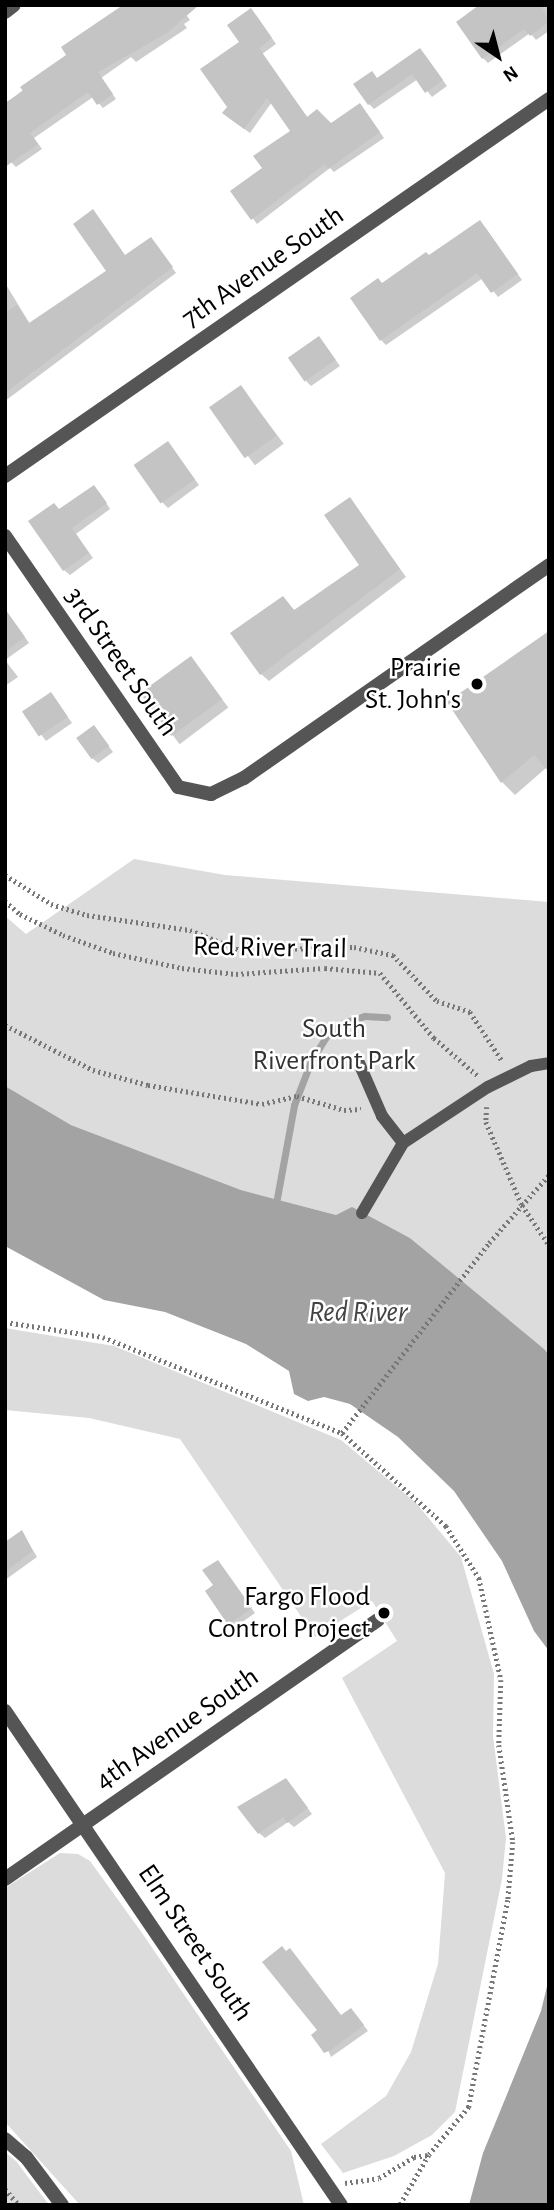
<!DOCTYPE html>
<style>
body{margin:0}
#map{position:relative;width:554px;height:2210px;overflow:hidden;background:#fff;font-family:"Alegreya Sans",sans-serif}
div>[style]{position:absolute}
.green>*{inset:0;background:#dcdcdc}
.water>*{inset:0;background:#a3a3a3}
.shadow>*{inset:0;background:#0003;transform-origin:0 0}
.stream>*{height:7px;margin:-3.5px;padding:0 3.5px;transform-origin:3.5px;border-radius:3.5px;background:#a3a3a3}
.building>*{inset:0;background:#c4c4c4;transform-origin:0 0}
.path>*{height:4.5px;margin-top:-2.25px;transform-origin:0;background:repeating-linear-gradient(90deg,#777 0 2px,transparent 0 5.5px)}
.service>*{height:12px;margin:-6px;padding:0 6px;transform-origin:6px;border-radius:6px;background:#555}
.minor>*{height:14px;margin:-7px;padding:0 7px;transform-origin:7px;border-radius:7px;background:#555}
.dots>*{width:19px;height:19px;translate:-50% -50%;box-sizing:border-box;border:4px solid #fff;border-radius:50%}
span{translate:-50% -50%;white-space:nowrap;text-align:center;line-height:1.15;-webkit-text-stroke:5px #fff;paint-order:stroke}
.street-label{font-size:28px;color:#000}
.poi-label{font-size:28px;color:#000}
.right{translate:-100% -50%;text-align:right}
.park-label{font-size:28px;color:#333}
.water-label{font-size:30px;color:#444;font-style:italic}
.frame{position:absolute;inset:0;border:7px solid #000;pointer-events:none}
.north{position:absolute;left:463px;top:21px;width:70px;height:70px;-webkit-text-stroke:5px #fff;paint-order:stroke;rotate:145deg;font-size:19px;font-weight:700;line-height:28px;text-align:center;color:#000}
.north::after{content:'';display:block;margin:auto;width:24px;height:32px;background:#000;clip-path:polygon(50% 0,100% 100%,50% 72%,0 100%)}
</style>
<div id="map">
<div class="green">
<i style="clip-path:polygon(134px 859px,225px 875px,549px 902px,549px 1355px,410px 1238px,352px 1208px,336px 1215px,241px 1190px,71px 1125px,5px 1086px,5px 916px,26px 934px)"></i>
<i style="clip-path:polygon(5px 1328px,114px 1346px,341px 1440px,416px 1503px,461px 1557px,494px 1674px,493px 1736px,506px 1838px,502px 1879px,455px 2112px,432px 2135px,394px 2156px,343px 2173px,321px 2144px,386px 2096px,411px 2052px,438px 1964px,445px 1873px,342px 1678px,397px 1641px,372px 1601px,315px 1637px,180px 1439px,89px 1418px,5px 1410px)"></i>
<i style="clip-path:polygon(60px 1853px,78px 1854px,90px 1861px,142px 1933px,291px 2151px,304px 2205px,80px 2205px,5px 2122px,5px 1888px)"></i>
<i style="clip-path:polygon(5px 2152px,16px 2161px,49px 2205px,5px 2205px)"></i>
</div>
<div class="water">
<i style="clip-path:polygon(5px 1086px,71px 1125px,241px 1190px,336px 1215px,352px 1207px,410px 1238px,544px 1349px,549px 1355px,549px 1651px,534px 1631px,502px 1561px,454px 1491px,398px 1437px,350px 1404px,324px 1397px,308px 1401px,294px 1394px,289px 1371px,246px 1344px,165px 1312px,104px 1300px,5px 1246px)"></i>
<i style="clip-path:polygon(549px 1978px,549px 2205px,469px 2205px,483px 2153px,541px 2011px)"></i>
</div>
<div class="shadow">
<i style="clip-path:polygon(179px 5px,190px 20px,184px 24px,187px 28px,136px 62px,131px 57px,101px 78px,116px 99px,103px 108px,93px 97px,34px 138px,42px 149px,16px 167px,11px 162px,5px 104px,68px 55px)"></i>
<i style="clip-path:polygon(494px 5px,549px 5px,549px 31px,536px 40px,530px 33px,488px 63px,483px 58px)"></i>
<i style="clip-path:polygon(256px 15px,276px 44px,262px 54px,308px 118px,331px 125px,364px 110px,384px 138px,334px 172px,330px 168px,257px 224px,233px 191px,264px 169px,293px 131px,272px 102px,250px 133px,229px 118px,241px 43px)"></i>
<i style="clip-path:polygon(425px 55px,447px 86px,432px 97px,418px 79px,374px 109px,369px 104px,378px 79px)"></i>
<i style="clip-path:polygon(485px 227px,522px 280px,498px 297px,483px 278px,386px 345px,381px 340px,383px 285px)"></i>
<i style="clip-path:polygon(156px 244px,176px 273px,5px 401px,5px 283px,30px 324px,126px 257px)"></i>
<i style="clip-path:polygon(324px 344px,340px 366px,311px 386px,306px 381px)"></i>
<i style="left:241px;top:387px;width:71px;height:36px;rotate:53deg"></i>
<i style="clip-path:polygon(168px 443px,199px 485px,168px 508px,162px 502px)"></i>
<i style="clip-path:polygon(99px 492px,110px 509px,76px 534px,93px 558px,70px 575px,64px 570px,60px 511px)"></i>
<i style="clip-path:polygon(350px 499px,406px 577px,269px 681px,261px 674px,283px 598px,295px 611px,361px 565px)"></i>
<i style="clip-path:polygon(5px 609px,29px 643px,5px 660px,18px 677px,5px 686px)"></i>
<i style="clip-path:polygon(549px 633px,546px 768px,515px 795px,502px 782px)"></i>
<i style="left:191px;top:658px;width:62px;height:61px;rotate:53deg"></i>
<i style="clip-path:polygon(56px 700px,72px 723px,46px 741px,25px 713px)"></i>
<i style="clip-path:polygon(99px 733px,113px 752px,98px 763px,92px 758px)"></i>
<i style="clip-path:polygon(22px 1532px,37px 1557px,5px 1580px,5px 1544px)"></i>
<i style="clip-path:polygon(222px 1567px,255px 1613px,234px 1628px,215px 1586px)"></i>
<i style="clip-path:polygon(291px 1786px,312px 1814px,294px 1827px,288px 1822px,265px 1838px,259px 1833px)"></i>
<i style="clip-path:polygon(356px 2015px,368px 2031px,331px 2057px,319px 2030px,341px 2017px)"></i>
</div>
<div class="stream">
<i style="left:277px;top:1198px;width:95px;rotate:-79.6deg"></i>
<i style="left:294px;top:1105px;width:47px;rotate:-68.9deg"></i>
<i style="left:311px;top:1061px;width:31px;rotate:-58deg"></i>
<i style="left:327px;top:1035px;width:20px;rotate:-37deg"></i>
<i style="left:343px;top:1023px;width:23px;rotate:-18deg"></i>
<i style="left:365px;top:1016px;width:22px;rotate:3deg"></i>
</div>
<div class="building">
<i style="clip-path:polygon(123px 5px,199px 5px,167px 33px,98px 72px,113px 94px,97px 105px,88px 92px,30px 133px,38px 144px,5px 167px,5px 103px,23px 91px,20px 87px,66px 55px,61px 47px)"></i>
<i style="clip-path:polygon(479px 5px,541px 5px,549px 22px,530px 36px,524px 29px,482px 59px,456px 22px)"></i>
<i style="clip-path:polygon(251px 8px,272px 38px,259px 48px,307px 117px,317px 109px,331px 123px,360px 103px,380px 132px,328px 169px,325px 164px,251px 220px,230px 191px,262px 168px,253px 156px,290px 131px,267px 98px,244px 129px,222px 113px,227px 107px,200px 69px,239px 42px,227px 25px)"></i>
<i style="clip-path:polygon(420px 48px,443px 80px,425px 93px,412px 74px,368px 105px,353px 84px,372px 71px,377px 78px)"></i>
<i style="clip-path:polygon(93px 209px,125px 255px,151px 237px,173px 267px,5px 393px,5px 313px,17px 305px,29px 323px,106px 271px,73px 224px)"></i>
<i style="clip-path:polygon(480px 220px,518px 274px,491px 293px,477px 273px,380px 341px,350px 298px,378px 278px,382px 283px,426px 252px,429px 255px)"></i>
<i style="left:319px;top:336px;width:29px;height:38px;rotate:55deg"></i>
<i style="left:241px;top:385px;width:62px;height:39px;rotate:55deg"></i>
<i style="left:168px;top:441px;width:47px;height:42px;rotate:55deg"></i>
<i style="clip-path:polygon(94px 485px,107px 503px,72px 528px,89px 553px,63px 571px,28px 521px,54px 503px,59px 509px)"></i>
<i style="clip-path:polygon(350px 497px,400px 569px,260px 675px,230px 633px,283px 596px,294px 610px,359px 565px,324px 515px)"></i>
<i style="clip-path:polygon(5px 609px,25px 637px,5px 652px)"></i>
<i style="clip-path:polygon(549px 631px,549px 772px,534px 755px,501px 783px,447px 702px)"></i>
<i style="left:191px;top:656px;width:53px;height:63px;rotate:54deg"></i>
<i style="left:51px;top:692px;width:30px;height:35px;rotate:56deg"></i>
<i style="left:94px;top:725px;width:26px;height:22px;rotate:54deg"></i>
<i style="clip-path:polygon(22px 1530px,33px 1551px,5px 1572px,5px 1542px)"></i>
<i style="clip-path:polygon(218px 1560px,252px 1608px,228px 1625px,205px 1591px,213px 1585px,202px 1570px)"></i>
<i style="clip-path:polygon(286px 1778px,308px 1808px,287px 1823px,283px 1817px,258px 1834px,237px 1807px)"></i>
<i style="clip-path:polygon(282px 1946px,286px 1951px,290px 1948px,341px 2015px,351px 2008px,364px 2025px,331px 2050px,324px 2053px,311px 2035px,317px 2030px,262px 1962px)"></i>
</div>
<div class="path">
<i style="left:5px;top:875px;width:54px;rotate:32.2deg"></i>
<i style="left:51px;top:904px;width:38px;rotate:17deg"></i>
<i style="left:87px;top:915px;width:104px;rotate:8.3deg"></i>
<i style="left:190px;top:930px;width:54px;rotate:21.8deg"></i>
<i style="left:240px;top:950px;width:114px;rotate:-1.5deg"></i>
<i style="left:354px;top:947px;width:40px;rotate:12deg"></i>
<i style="left:393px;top:955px;width:64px;rotate:46.3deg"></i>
<i style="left:437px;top:1001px;width:35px;rotate:18deg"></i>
<i style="left:470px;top:1012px;width:60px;rotate:56.6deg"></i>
<i style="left:5px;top:901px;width:20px;rotate:41deg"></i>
<i style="left:20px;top:914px;width:48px;rotate:26deg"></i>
<i style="left:63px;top:935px;width:53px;rotate:19.8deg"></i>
<i style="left:113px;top:953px;width:71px;rotate:12.3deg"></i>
<i style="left:182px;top:968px;width:54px;rotate:6.3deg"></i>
<i style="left:236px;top:974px;width:89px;rotate:-3.9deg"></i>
<i style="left:325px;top:968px;width:55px;rotate:5.2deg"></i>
<i style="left:380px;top:973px;width:85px;rotate:50.3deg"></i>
<i style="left:434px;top:1038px;width:57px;rotate:40.7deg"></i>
<i style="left:5px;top:1025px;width:99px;rotate:27.1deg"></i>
<i style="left:93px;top:1070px;width:57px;rotate:15.3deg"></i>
<i style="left:148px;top:1085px;width:116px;rotate:9.5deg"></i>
<i style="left:262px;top:1104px;width:36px;rotate:-13deg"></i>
<i style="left:297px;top:1096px;width:49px;rotate:16.6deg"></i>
<i style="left:344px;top:1110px;width:17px;rotate:-3deg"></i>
<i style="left:487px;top:1107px;width:15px;rotate:94deg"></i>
<i style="left:486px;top:1122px;width:90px;rotate:66.6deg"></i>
<i style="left:522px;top:1205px;width:48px;rotate:56deg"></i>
<i style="left:5px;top:1322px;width:99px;rotate:8.7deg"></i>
<i style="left:103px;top:1337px;width:258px;rotate:21.9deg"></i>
<i style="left:342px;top:1433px;width:140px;rotate:41.8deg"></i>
<i style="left:446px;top:1526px;width:62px;rotate:57.6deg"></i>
<i style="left:479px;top:1578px;width:104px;rotate:77.8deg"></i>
<i style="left:501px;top:1680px;width:65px;rotate:91.8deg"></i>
<i style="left:499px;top:1745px;width:98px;rotate:81.8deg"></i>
<i style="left:513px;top:1842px;width:58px;rotate:94.9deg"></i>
<i style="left:508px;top:1900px;width:211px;rotate:100.7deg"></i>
<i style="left:469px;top:2107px;width:62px;rotate:129.8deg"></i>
<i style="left:429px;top:2155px;width:58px;rotate:120.1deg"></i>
<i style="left:342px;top:1433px;width:240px;rotate:-52.3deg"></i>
<i style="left:489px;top:1243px;width:91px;rotate:-48.6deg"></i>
<i style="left:345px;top:2183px;width:34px;rotate:-8deg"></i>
<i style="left:379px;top:2178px;width:41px;rotate:-31deg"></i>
<i style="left:414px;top:2157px;width:14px;rotate:-8deg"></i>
<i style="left:5px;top:2189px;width:21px;rotate:49deg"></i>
</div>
<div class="service">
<i style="left:359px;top:1063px;width:58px;rotate:66.5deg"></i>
<i style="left:382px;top:1116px;width:34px;rotate:52deg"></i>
<i style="left:362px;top:1213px;width:81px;rotate:-59.6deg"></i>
<i style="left:403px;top:1143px;width:102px;rotate:-33.4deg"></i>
<i style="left:488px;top:1087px;width:48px;rotate:-26deg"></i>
<i style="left:531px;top:1066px;width:18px;rotate:-9deg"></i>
</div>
<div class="minor">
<i style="left:5px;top:12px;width:11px;rotate:-38deg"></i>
<i style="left:5px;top:476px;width:662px;rotate:-34.72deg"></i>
<i style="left:5px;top:536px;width:305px;rotate:55.4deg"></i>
<i style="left:178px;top:787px;width:34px;rotate:12deg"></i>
<i style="left:211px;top:794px;width:37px;rotate:-26deg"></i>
<i style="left:244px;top:778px;width:372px;rotate:-34.9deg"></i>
<i style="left:5px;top:1711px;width:597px;rotate:55.78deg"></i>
<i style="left:5px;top:1879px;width:454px;rotate:-34.8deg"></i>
<i style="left:5px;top:2139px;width:28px;rotate:41deg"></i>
<i style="left:26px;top:2157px;width:60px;rotate:53.1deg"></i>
</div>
<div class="dots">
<i style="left:477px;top:684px;background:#000"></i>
<i style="left:384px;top:1613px;background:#000"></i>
</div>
<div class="street-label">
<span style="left:263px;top:267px;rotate:-35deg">7th Avenue South</span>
<span style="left:121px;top:662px;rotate:55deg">3rd Street South</span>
<span style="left:270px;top:948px;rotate:1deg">Red River Trail</span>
<span style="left:177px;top:1729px;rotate:-35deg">4th Avenue South</span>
<span style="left:195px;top:1943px;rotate:56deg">Elm Street South</span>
</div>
<div class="poi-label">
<span class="right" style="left:461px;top:684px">Prairie<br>St. John's</span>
<span class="right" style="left:370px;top:1613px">Fargo Flood<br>Control Project</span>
</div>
<div class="park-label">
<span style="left:334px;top:1045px">South<br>Riverfront Park</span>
</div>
<div class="water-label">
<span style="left:358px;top:1312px">Red River</span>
</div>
<div class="frame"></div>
<div class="north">N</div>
</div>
